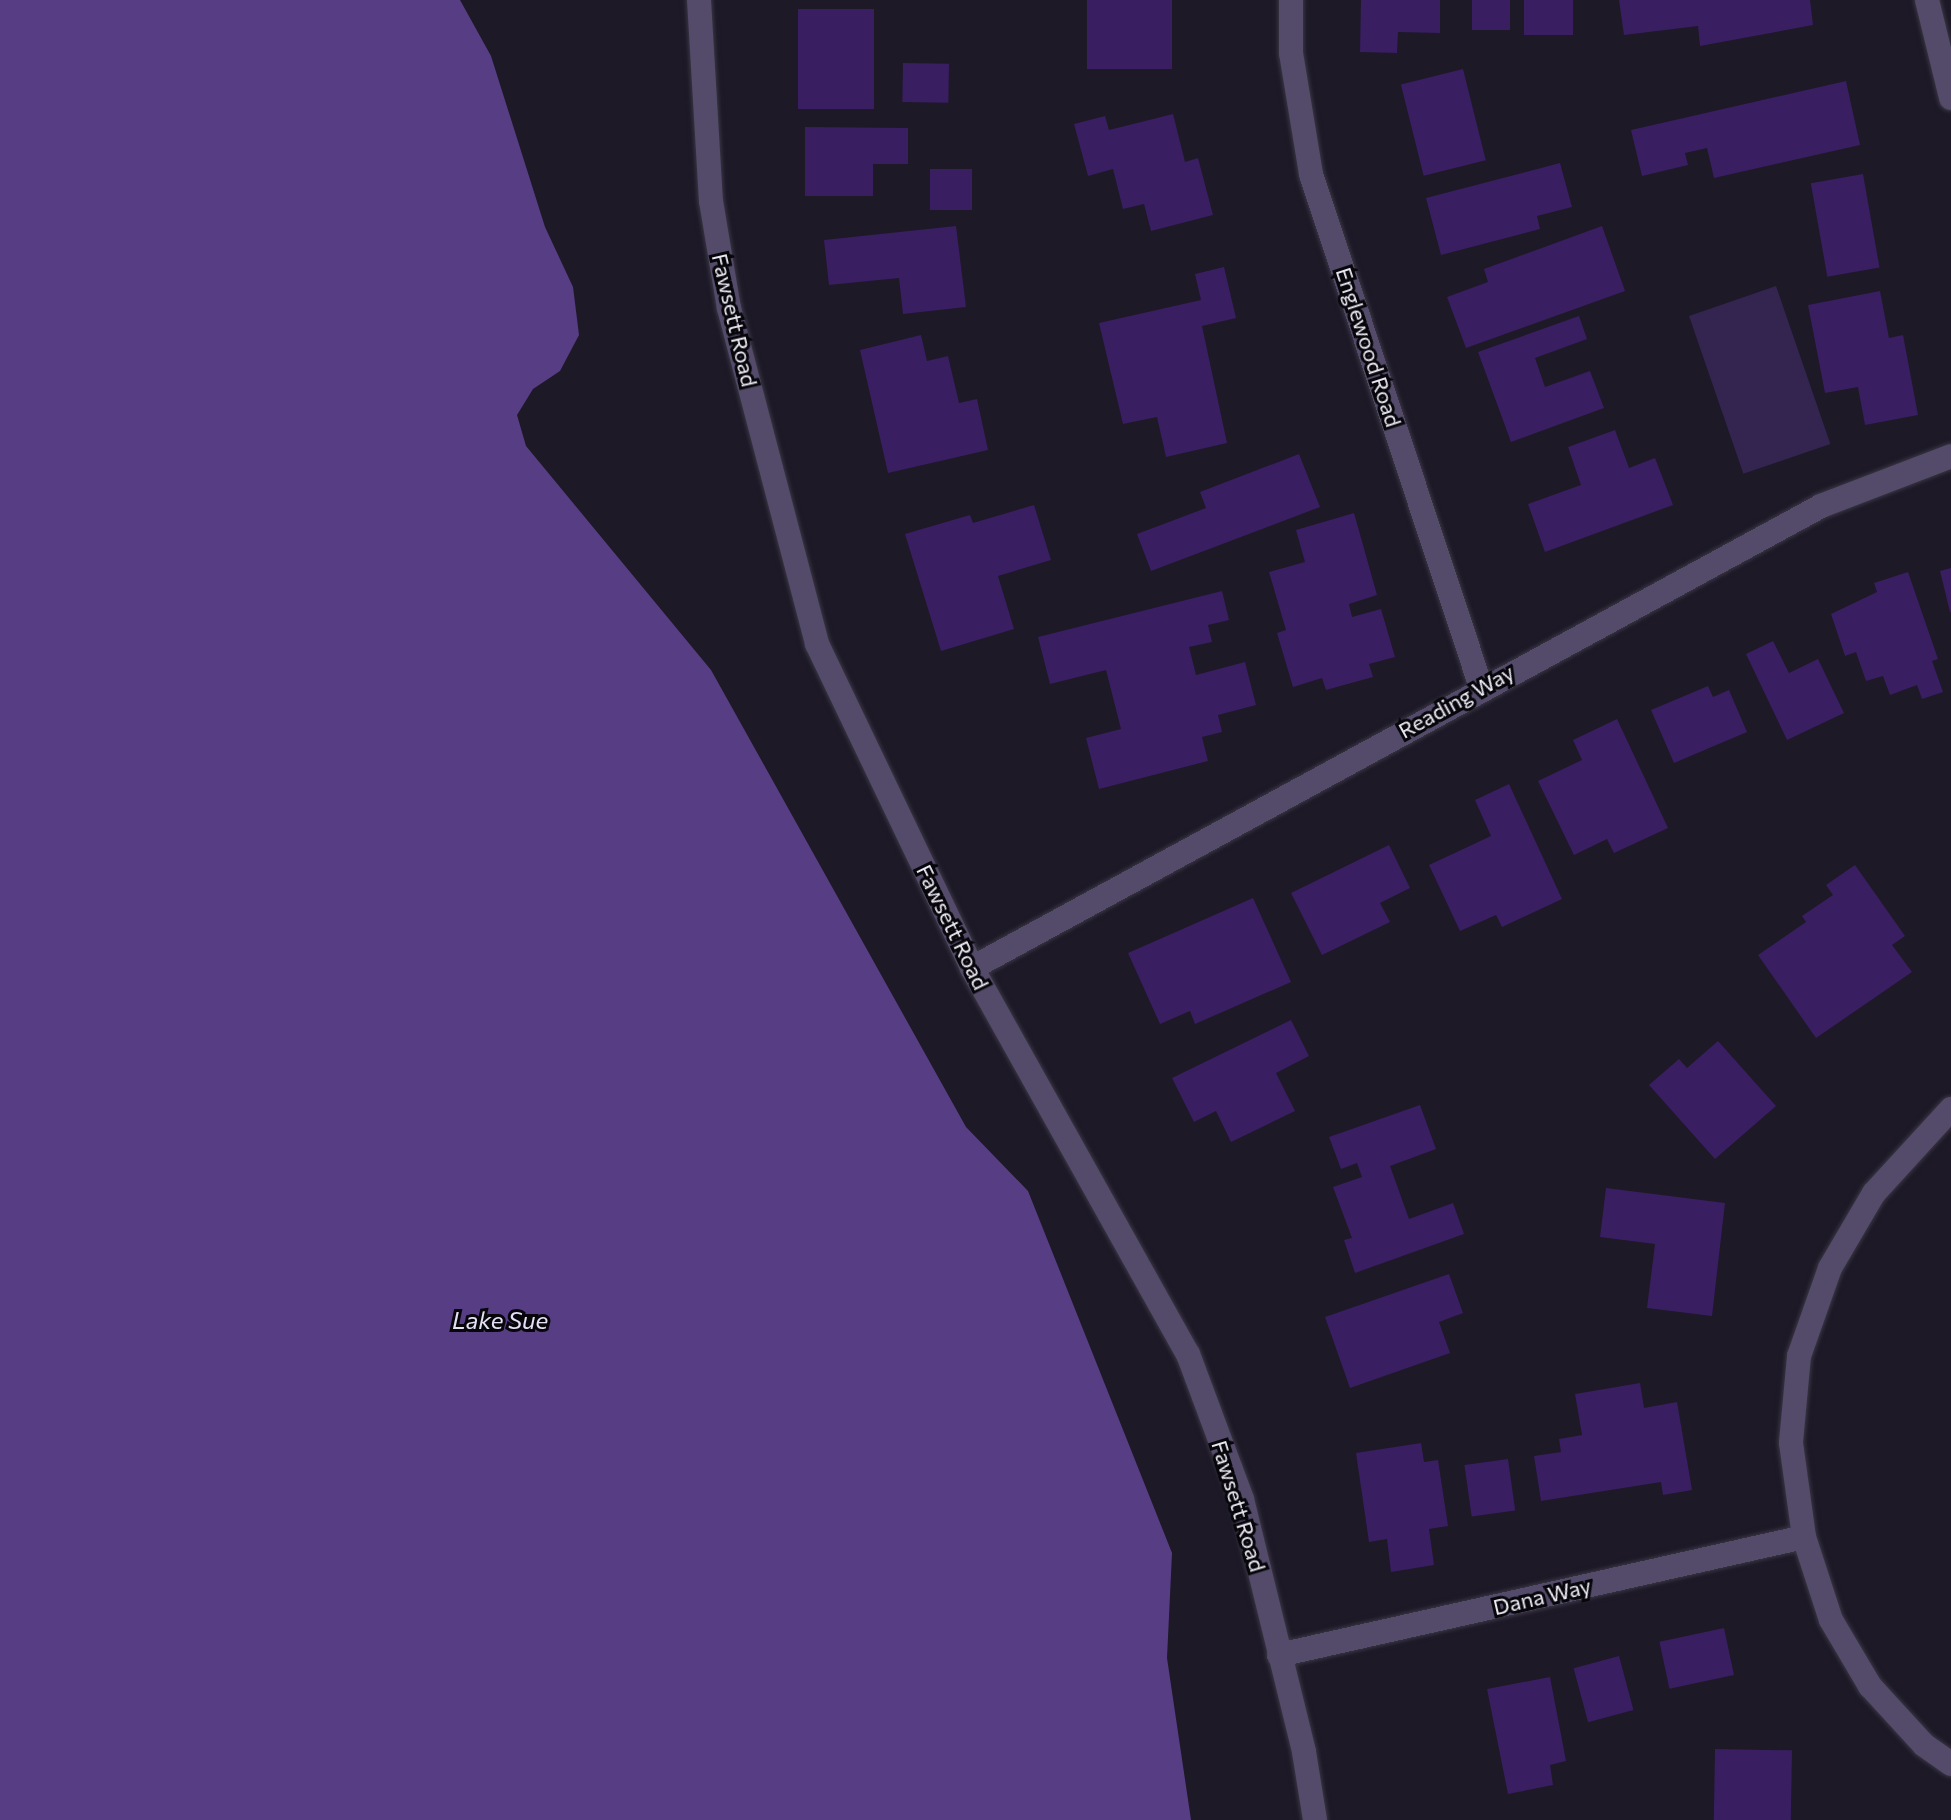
<!DOCTYPE html>
<style>
body{margin:0}
#map{position:relative;width:1951px;height:1820px;overflow:hidden;background:#1d1927;font-family:Commissioner,sans-serif}
div>[style]{position:absolute}
.green>*{inset:0;background:#33254f;transform-origin:0 0}
.water>*{inset:0;background:#573e84}
.building>*{inset:0;background:#391e62;transform-origin:0 0}
.roads{filter:drop-shadow(0 0 2px #3a3644) drop-shadow(0 0 2px #3a3644)}
.minor>*{height:24px;margin:-12px;padding:0 12px;transform-origin:12px;border-radius:12px;background:#544b6a}
span{translate:-50% -50%;white-space:nowrap;text-align:center;line-height:1.15;-webkit-text-stroke:6px #07060b;paint-order:stroke}
.street-label{font-size:22px;color:#edeaf4}
.water-label{font-size:24px;color:#e6e0f5;font-style:italic}
</style>
<div id="map">
<div class="green">
<i style="left:1776px;top:286px;width:167px;height:92px;rotate:71deg"></i>
</div>
<div class="water">
<i style="clip-path:polygon(0 0,460px 0,491px 56px,545px 227px,573px 287px,579px 335px,560px 371px,533px 389px,517px 415px,526px 446px,711px 670px,966px 1127px,1028px 1191px,1172px 1553px,1167px 1658px,1191px 1820px,0 1820px)"></i>
</div>
<div class="building">
<i style="left:1087px;top:0;width:85px;height:69px"></i>
<i style="clip-path:polygon(1361px 0,1440px 0,1440px 33px,1398px 32px,1397px 53px,1360px 52px)"></i>
<i style="left:1472px;top:0;width:38px;height:30px"></i>
<i style="left:1524px;top:0;width:49px;height:35px"></i>
<i style="clip-path:polygon(1619px 0,1810px 0,1813px 25px,1700px 46px,1698px 26px,1624px 35px)"></i>
<i style="left:798px;top:9px;width:76px;height:100px"></i>
<i style="left:903px;top:63px;width:46px;height:39px;rotate:1deg"></i>
<i style="left:1463px;top:69px;width:94px;height:64px;rotate:76deg"></i>
<i style="clip-path:polygon(1846px 81px,1860px 145px,1714px 178px,1707px 148px,1685px 153px,1688px 165px,1642px 176px,1631px 130px)"></i>
<i style="clip-path:polygon(1173px 114px,1185px 162px,1198px 158px,1213px 215px,1151px 231px,1144px 204px,1123px 209px,1113px 169px,1088px 176px,1074px 124px,1105px 116px,1109px 130px)"></i>
<i style="clip-path:polygon(805px 127px,908px 128px,908px 164px,873px 164px,873px 196px,805px 196px)"></i>
<i style="clip-path:polygon(1560px 163px,1572px 207px,1537px 216px,1540px 229px,1441px 255px,1426px 198px)"></i>
<i style="left:930px;top:169px;width:42px;height:41px"></i>
<i style="left:1863px;top:174px;width:95px;height:53px;rotate:80deg"></i>
<i style="clip-path:polygon(956px 226px,966px 307px,903px 314px,899px 278px,829px 285px,824px 240px)"></i>
<i style="clip-path:polygon(1602px 226px,1625px 291px,1466px 348px,1447px 297px,1488px 282px,1484px 269px)"></i>
<i style="clip-path:polygon(1224px 267px,1236px 318px,1202px 326px,1227px 443px,1166px 457px,1157px 417px,1123px 424px,1099px 323px,1201px 300px,1195px 274px)"></i>
<i style="clip-path:polygon(1880px 291px,1889px 338px,1903px 335px,1918px 415px,1865px 425px,1858px 387px,1825px 393px,1808px 305px)"></i>
<i style="clip-path:polygon(1579px 316px,1587px 339px,1535px 358px,1545px 387px,1590px 371px,1604px 408px,1511px 442px,1478px 352px)"></i>
<i style="clip-path:polygon(921px 335px,927px 361px,948px 356px,959px 403px,977px 399px,988px 450px,888px 473px,860px 350px)"></i>
<i style="clip-path:polygon(1615px 430px,1629px 468px,1655px 458px,1673px 505px,1545px 552px,1528px 504px,1581px 485px,1568px 447px)"></i>
<i style="clip-path:polygon(1299px 454px,1320px 507px,1151px 571px,1137px 534px,1206px 508px,1200px 492px)"></i>
<i style="clip-path:polygon(1034px 505px,1051px 560px,998px 576px,1014px 629px,941px 651px,905px 534px,970px 515px,973px 523px)"></i>
<i style="clip-path:polygon(1354px 513px,1377px 595px,1349px 604px,1352px 617px,1381px 609px,1395px 657px,1369px 664px,1373px 677px,1326px 690px,1322px 678px,1293px 687px,1277px 633px,1286px 630px,1269px 572px,1305px 562px,1296px 530px)"></i>
<i style="clip-path:polygon(1951px 568px,1951px 612px,1950px 612px,1940px 571px)"></i>
<i style="clip-path:polygon(1908px 572px,1938px 659px,1932px 661px,1943px 692px,1922px 699px,1917px 685px,1890px 695px,1883px 676px,1866px 681px,1856px 652px,1845px 656px,1831px 614px,1877px 592px,1874px 583px)"></i>
<i style="clip-path:polygon(1222px 591px,1229px 620px,1208px 625px,1212px 642px,1189px 647px,1196px 675px,1245px 662px,1256px 705px,1218px 715px,1222px 732px,1202px 737px,1208px 761px,1099px 789px,1086px 738px,1121px 729px,1106px 670px,1050px 684px,1038px 637px)"></i>
<i style="clip-path:polygon(1773px 641px,1789px 673px,1818px 659px,1844px 713px,1787px 740px,1746px 654px)"></i>
<i style="clip-path:polygon(1708px 686px,1713px 697px,1729px 690px,1747px 732px,1674px 763px,1651px 710px)"></i>
<i style="clip-path:polygon(1617px 719px,1668px 828px,1614px 853px,1607px 839px,1574px 855px,1538px 781px,1582px 760px,1573px 740px)"></i>
<i style="clip-path:polygon(1509px 784px,1562px 899px,1502px 927px,1496px 915px,1460px 931px,1429px 865px,1491px 836px,1475px 800px)"></i>
<i style="clip-path:polygon(1389px 845px,1410px 888px,1380px 903px,1390px 922px,1322px 955px,1291px 893px)"></i>
<i style="clip-path:polygon(1855px 865px,1905px 936px,1892px 945px,1912px 972px,1816px 1038px,1758px 955px,1806px 922px,1802px 916px,1833px 895px,1826px 885px)"></i>
<i style="clip-path:polygon(1253px 898px,1291px 982px,1195px 1024px,1190px 1011px,1160px 1024px,1128px 953px)"></i>
<i style="clip-path:polygon(1291px 1020px,1309px 1056px,1276px 1073px,1295px 1111px,1231px 1142px,1216px 1111px,1194px 1122px,1172px 1078px)"></i>
<i style="clip-path:polygon(1718px 1041px,1776px 1106px,1715px 1159px,1649px 1085px,1679px 1059px,1687px 1068px)"></i>
<i style="clip-path:polygon(1420px 1105px,1436px 1149px,1390px 1166px,1409px 1219px,1453px 1203px,1464px 1234px,1355px 1273px,1344px 1240px,1352px 1238px,1333px 1187px,1362px 1177px,1357px 1163px,1341px 1169px,1329px 1137px)"></i>
<i style="clip-path:polygon(1606px 1188px,1725px 1203px,1712px 1316px,1647px 1308px,1655px 1244px,1600px 1237px)"></i>
<i style="clip-path:polygon(1449px 1274px,1463px 1313px,1439px 1322px,1450px 1353px,1350px 1388px,1325px 1317px)"></i>
<i style="clip-path:polygon(1640px 1383px,1644px 1408px,1677px 1402px,1692px 1490px,1663px 1495px,1661px 1482px,1541px 1501px,1534px 1456px,1561px 1452px,1559px 1439px,1582px 1435px,1575px 1394px)"></i>
<i style="clip-path:polygon(1421px 1443px,1424px 1462px,1438px 1460px,1448px 1526px,1429px 1529px,1434px 1565px,1391px 1572px,1387px 1539px,1369px 1542px,1356px 1453px)"></i>
<i style="left:1508px;top:1459px;width:52px;height:44px;rotate:82deg"></i>
<i style="left:1724px;top:1628px;width:48px;height:66px;rotate:78deg"></i>
<i style="left:1619px;top:1656px;width:56px;height:47px;rotate:75deg"></i>
<i style="clip-path:polygon(1550px 1677px,1566px 1761px,1550px 1765px,1553px 1785px,1508px 1794px,1487px 1689px)"></i>
<i style="left:1715px;top:1749px;width:77px;height:71px;rotate:1deg"></i>
</div>
<div class="roads">
<div class="minor">
<i style="left:699px;top:0;width:201px;rotate:86.6deg"></i>
<i style="left:711px;top:201px;width:109px;rotate:80.5deg"></i>
<i style="left:729px;top:308px;width:347px;rotate:75.3deg"></i>
<i style="left:817px;top:644px;width:359px;rotate:64.4deg"></i>
<i style="left:972px;top:968px;width:442px;rotate:60.8deg"></i>
<i style="left:1188px;top:1354px;width:155px;rotate:69.6deg"></i>
<i style="left:1242px;top:1499px;width:260px;rotate:76.2deg"></i>
<i style="left:1304px;top:1752px;width:69px;rotate:80.8deg"></i>
<i style="left:1291px;top:0;width:53px;rotate:90deg"></i>
<i style="left:1291px;top:53px;width:123px;rotate:80.6deg"></i>
<i style="left:1311px;top:174px;width:540px;rotate:71.67deg"></i>
<i style="left:1927px;top:0;width:101px;rotate:76.2deg"></i>
<i style="left:972px;top:968px;width:967px;rotate:-28.55deg"></i>
<i style="left:1821px;top:506px;width:139px;rotate:-21deg"></i>
<i style="left:1951px;top:1109px;width:114px;rotate:132.5deg"></i>
<i style="left:1874px;top:1193px;width:87px;rotate:120.4deg"></i>
<i style="left:1830px;top:1268px;width:93px;rotate:109.4deg"></i>
<i style="left:1799px;top:1356px;width:87px;rotate:95.3deg"></i>
<i style="left:1791px;top:1443px;width:95px;rotate:82.1deg"></i>
<i style="left:1804px;top:1537px;width:87px;rotate:72deg"></i>
<i style="left:1831px;top:1620px;width:77px;rotate:59.4deg"></i>
<i style="left:1870px;top:1686px;width:80px;rotate:47.5deg"></i>
<i style="left:1924px;top:1745px;width:33px;rotate:35deg"></i>
<i style="left:1279px;top:1655px;width:538px;rotate:-12.67deg"></i>
</div>
</div>
<div class="street-label">
<span style="left:735px;top:320px;rotate:77deg">Fawsett Road</span>
<span style="left:1369px;top:347px;rotate:72deg">Englewood Road</span>
<span style="left:1456px;top:701px;rotate:-29deg">Reading Way</span>
<span style="left:953px;top:927px;rotate:64deg">Fawsett Road</span>
<span style="left:1239px;top:1506px;rotate:73deg">Fawsett Road</span>
<span style="left:1542px;top:1596px;rotate:-13deg">Dana Way</span>
</div>
<div class="water-label">
<span style="left:500px;top:1320px">Lake Sue</span>
</div>
</div>
